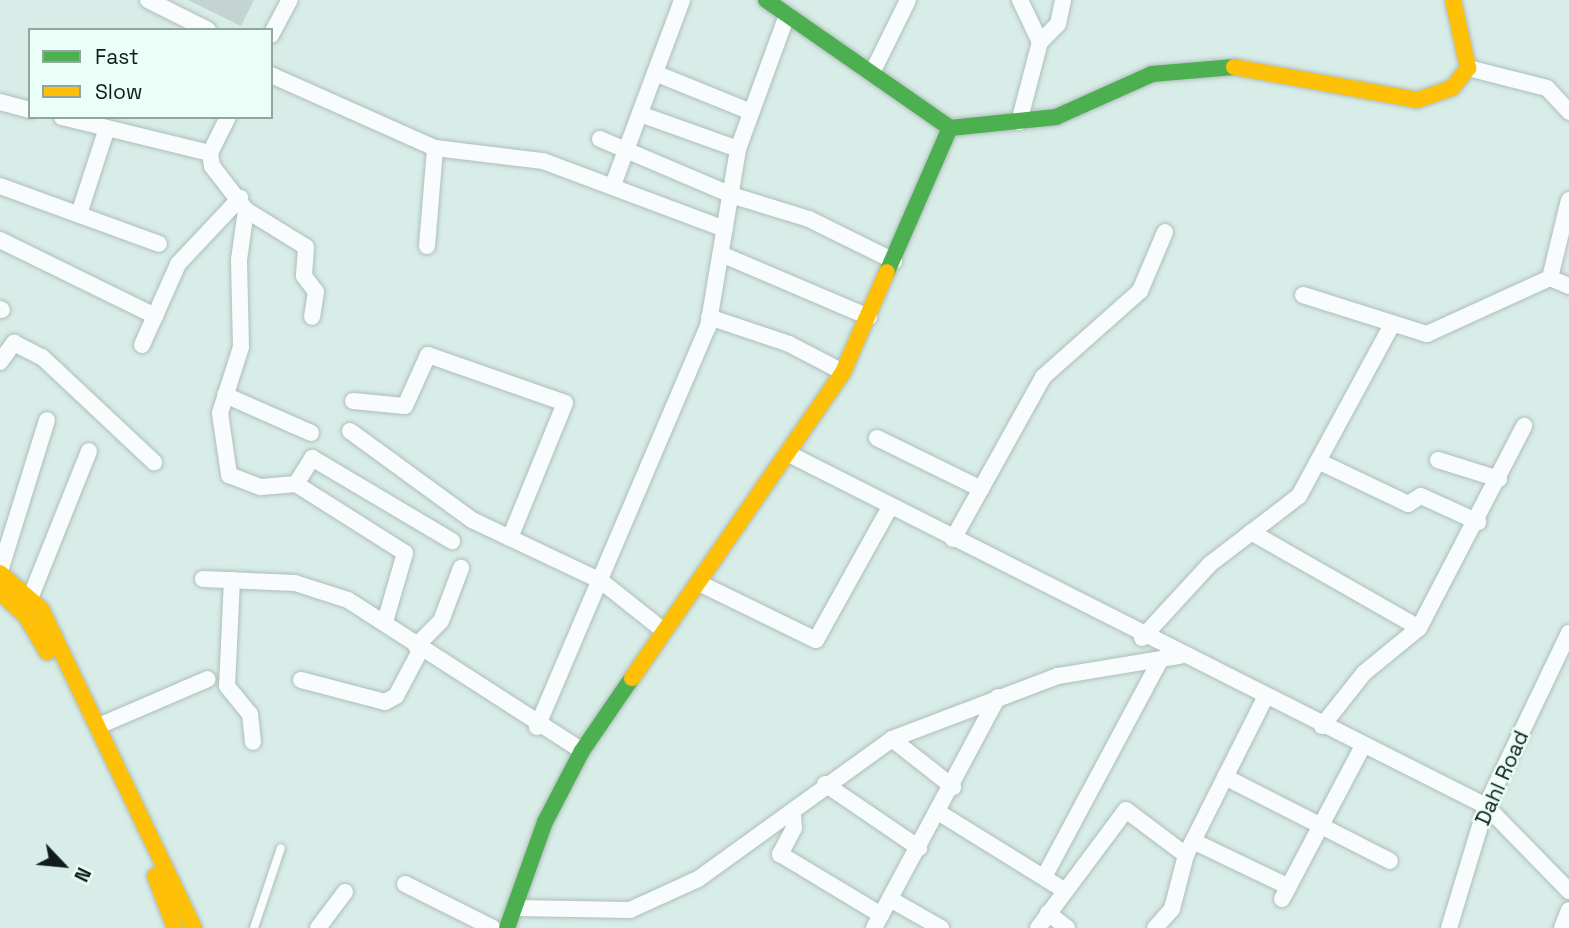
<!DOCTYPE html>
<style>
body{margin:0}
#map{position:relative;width:1569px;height:928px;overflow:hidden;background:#d9ede8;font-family:"Space Grotesk",sans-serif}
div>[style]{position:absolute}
.building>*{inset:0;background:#c4d4d0}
.roads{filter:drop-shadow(0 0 2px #aebeba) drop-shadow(0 0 2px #aebeba)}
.lane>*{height:8px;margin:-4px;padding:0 4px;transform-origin:4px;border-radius:4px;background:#f9fcfc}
.street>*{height:16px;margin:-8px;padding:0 8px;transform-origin:8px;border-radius:8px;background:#f9fcfc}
.fast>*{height:16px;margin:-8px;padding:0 8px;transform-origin:8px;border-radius:8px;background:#4caf50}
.slow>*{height:16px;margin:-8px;padding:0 8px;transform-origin:8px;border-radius:8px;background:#ffc107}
span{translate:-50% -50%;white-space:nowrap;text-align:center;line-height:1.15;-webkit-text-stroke:5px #e9fff8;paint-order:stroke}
.street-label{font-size:21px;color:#101d1a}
.legend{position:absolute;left:28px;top:28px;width:245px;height:91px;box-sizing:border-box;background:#e9fff8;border:2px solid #92a59f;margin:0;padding:9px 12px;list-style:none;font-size:21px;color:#101d1a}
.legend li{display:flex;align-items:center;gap:14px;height:35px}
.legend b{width:35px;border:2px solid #92a59f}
.north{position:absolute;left:28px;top:830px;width:70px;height:70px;-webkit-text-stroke:5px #e9fff8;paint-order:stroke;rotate:116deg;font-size:19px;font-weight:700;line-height:28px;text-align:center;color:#101d1a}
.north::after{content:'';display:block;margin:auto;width:24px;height:32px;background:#101d1a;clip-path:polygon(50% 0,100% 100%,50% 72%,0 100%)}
</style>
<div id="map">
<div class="building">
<i style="clip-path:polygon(188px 0,254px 0,241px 26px)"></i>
</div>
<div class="roads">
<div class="lane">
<i style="left:254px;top:928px;width:84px;rotate:-71.4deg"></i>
</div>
<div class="street">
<i style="left:148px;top:0;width:67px;rotate:26.6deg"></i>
<i style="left:271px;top:35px;width:40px;rotate:-62deg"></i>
<i style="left:1040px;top:42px;width:25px;rotate:-45deg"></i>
<i style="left:1058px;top:24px;width:25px;rotate:-78deg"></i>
<i style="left:1468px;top:68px;width:81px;rotate:14.2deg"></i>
<i style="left:1547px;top:88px;width:33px;rotate:47deg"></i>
<i style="left:655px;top:73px;width:104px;rotate:22.1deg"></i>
<i style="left:872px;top:73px;width:81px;rotate:-63.7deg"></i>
<i style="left:271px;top:75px;width:180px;rotate:24deg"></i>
<i style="left:435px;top:148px;width:109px;rotate:6.9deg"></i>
<i style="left:543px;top:161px;width:194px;rotate:20.5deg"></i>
<i style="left:0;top:102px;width:31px;rotate:15deg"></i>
<i style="left:640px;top:114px;width:104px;rotate:19.7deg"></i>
<i style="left:62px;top:117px;width:152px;rotate:13.7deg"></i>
<i style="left:228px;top:117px;width:40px;rotate:116.6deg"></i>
<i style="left:210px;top:153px;width:13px;rotate:81deg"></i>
<i style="left:212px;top:166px;width:56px;rotate:52.3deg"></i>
<i style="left:246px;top:210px;width:50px;rotate:98deg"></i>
<i style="left:239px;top:260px;width:87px;rotate:88.7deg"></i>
<i style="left:241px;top:347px;width:69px;rotate:107.7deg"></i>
<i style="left:220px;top:413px;width:63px;rotate:81.7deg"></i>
<i style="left:229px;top:475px;width:34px;rotate:21deg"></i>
<i style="left:261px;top:487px;width:35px;rotate:-5deg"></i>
<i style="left:296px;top:484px;width:129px;rotate:32.3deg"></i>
<i style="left:405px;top:553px;width:72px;rotate:106.2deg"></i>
<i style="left:1019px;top:122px;width:83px;rotate:-75.3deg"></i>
<i style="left:1040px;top:42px;width:47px;rotate:-115.5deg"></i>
<i style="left:600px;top:139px;width:142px;rotate:23.1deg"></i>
<i style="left:731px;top:195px;width:82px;rotate:17.1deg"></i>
<i style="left:809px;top:219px;width:95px;rotate:26.3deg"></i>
<i style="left:613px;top:185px;width:197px;rotate:-69.5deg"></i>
<i style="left:0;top:186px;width:169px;rotate:20deg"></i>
<i style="left:1569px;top:200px;width:80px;rotate:103.7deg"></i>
<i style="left:1550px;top:278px;width:21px;rotate:23deg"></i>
<i style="left:246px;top:210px;width:70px;rotate:31.7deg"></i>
<i style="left:306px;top:247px;width:29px;rotate:94deg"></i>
<i style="left:304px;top:276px;width:20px;rotate:53deg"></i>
<i style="left:316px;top:292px;width:25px;rotate:99deg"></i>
<i style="left:79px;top:214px;width:90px;rotate:-72deg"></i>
<i style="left:0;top:240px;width:173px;rotate:26.1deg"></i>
<i style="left:427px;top:246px;width:98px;rotate:-85.3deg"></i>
<i style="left:721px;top:254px;width:161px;rotate:23.1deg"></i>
<i style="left:1303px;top:295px;width:130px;rotate:17.5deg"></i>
<i style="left:1427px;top:334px;width:135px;rotate:-24.5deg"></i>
<i style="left:0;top:309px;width:2px;rotate:27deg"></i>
<i style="left:709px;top:317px;width:84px;rotate:18.6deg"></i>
<i style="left:789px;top:344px;width:61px;rotate:27.4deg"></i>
<i style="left:142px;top:345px;width:89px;rotate:-66deg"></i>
<i style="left:178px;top:264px;width:91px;rotate:-46.8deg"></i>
<i style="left:0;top:362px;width:24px;rotate:-54deg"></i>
<i style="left:14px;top:343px;width:31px;rotate:27deg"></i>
<i style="left:42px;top:357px;width:154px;rotate:43.2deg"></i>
<i style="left:225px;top:395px;width:94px;rotate:23.8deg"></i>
<i style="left:353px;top:401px;width:52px;rotate:5.5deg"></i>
<i style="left:405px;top:406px;width:56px;rotate:-65.7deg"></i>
<i style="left:428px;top:355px;width:145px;rotate:19.3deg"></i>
<i style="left:565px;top:403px;width:146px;rotate:112.2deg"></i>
<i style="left:350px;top:431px;width:151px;rotate:36.1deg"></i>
<i style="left:472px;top:520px;width:143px;rotate:25.3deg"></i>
<i style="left:601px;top:581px;width:80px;rotate:38.4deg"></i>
<i style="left:877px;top:438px;width:116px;rotate:26.1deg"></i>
<i style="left:791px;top:455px;width:779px;rotate:26.8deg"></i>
<i style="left:1486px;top:806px;width:119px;rotate:45.7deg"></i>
<i style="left:1438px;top:460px;width:64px;rotate:17.3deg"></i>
<i style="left:1318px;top:461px;width:100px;rotate:25.5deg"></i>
<i style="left:1408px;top:504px;width:15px;rotate:-32deg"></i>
<i style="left:1421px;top:496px;width:63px;rotate:24.5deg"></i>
<i style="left:296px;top:484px;width:31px;rotate:-58deg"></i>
<i style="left:312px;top:458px;width:163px;rotate:30.7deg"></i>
<i style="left:1251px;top:532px;width:193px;rotate:29.7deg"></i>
<i style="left:953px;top:539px;width:185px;rotate:-60.9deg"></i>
<i style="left:1043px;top:377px;width:130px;rotate:-41.6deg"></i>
<i style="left:1140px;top:291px;width:64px;rotate:-67deg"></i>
<i style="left:0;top:571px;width:158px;rotate:-72.7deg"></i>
<i style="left:203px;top:579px;width:92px;rotate:2.5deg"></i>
<i style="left:295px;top:583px;width:56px;rotate:17.8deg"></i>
<i style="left:348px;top:600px;width:278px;rotate:32.8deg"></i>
<i style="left:232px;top:580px;width:106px;rotate:92.7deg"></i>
<i style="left:227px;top:686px;width:36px;rotate:51deg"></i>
<i style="left:250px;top:714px;width:28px;rotate:84deg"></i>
<i style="left:699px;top:583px;width:130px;rotate:26deg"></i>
<i style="left:816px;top:640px;width:152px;rotate:-60.9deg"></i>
<i style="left:31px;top:596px;width:156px;rotate:-68.2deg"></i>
<i style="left:1142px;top:638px;width:100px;rotate:-47.4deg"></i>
<i style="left:1210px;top:564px;width:112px;rotate:-37.4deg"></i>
<i style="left:1299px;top:496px;width:195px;rotate:-61.5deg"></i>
<i style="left:416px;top:646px;width:35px;rotate:-45deg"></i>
<i style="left:441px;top:621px;width:57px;rotate:-69.3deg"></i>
<i style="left:301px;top:680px;width:87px;rotate:14.7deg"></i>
<i style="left:385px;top:702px;width:13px;rotate:-29deg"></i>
<i style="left:396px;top:696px;width:53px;rotate:-62deg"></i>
<i style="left:101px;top:725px;width:116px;rotate:-23.3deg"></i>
<i style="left:1322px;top:726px;width:68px;rotate:-51.6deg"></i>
<i style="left:1364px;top:673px;width:71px;rotate:-39.3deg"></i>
<i style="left:1419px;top:628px;width:228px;rotate:-62.5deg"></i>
<i style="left:537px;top:727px;width:435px;rotate:-66.9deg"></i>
<i style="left:708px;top:327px;width:181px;rotate:-80.4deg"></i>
<i style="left:738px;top:149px;width:143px;rotate:-69.9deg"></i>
<i style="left:892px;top:739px;width:78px;rotate:38.2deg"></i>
<i style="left:1225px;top:777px;width:185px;rotate:27deg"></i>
<i style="left:825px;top:784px;width:114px;rotate:34.2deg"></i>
<i style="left:938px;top:812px;width:148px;rotate:31.8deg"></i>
<i style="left:793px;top:815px;width:13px;rotate:86deg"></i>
<i style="left:794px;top:828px;width:30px;rotate:118deg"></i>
<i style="left:780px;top:854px;width:118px;rotate:31.1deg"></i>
<i style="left:1193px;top:841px;width:106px;rotate:25.6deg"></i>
<i style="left:1044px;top:877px;width:247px;rotate:-61.8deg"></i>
<i style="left:405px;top:884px;width:98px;rotate:26.6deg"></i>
<i style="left:890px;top:899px;width:59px;rotate:29.6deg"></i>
<i style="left:1282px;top:899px;width:173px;rotate:-62.1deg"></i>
<i style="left:515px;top:908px;width:115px;rotate:1deg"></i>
<i style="left:630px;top:910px;width:75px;rotate:-24.5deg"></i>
<i style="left:698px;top:879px;width:239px;rotate:-35.8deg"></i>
<i style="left:892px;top:739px;width:178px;rotate:-20.8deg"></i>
<i style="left:1058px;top:676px;width:123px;rotate:-9.4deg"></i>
<i style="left:1048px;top:913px;width:24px;rotate:38deg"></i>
<i style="left:318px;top:928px;width:45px;rotate:-53.1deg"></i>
<i style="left:874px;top:928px;width:262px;rotate:-61.8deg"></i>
<i style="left:1038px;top:928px;width:147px;rotate:-53.3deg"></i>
<i style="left:1126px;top:810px;width:75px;rotate:36.9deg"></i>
<i style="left:1155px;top:928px;width:25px;rotate:-48deg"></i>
<i style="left:1172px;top:909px;width:56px;rotate:-75.5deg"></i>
<i style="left:1186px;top:855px;width:176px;rotate:-63.3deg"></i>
<i style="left:1449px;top:928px;width:127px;rotate:-73.1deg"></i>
<i style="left:1486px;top:806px;width:192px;rotate:-64.4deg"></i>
<i style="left:1562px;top:928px;width:19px;rotate:-69deg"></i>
</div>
<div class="fast">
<i style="left:766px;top:0;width:224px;rotate:34.8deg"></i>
<i style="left:887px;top:272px;width:157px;rotate:-66.4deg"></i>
<i style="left:950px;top:128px;width:107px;rotate:-5.9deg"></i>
<i style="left:1056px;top:117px;width:105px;rotate:-24.1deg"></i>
<i style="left:1152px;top:74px;width:82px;rotate:-4.9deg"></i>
<i style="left:507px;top:928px;width:113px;rotate:-70.3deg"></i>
<i style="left:545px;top:822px;width:80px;rotate:-62.5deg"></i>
<i style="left:582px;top:751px;width:88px;rotate:-55.6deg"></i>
</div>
<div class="slow">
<i style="left:1234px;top:67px;width:186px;rotate:10.2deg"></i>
<i style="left:1417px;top:100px;width:37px;rotate:-19deg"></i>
<i style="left:1452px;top:88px;width:26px;rotate:-51deg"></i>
<i style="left:1468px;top:68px;width:70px;rotate:-102.4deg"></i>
<i style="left:0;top:573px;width:55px;rotate:41.3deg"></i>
<i style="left:41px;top:609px;width:354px;rotate:64.4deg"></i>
<i style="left:0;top:592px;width:35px;rotate:43deg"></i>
<i style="left:26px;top:616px;width:42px;rotate:59.7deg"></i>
<i style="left:632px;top:678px;width:372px;rotate:-55.4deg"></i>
<i style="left:843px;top:372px;width:109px;rotate:-66.3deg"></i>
<i style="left:155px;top:876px;width:56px;rotate:69deg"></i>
</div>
</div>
<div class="street-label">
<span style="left:1502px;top:778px;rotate:-66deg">Dahl Road</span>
</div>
<ul class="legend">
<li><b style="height:9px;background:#4caf50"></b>Fast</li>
<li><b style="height:9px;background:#ffc107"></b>Slow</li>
</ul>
<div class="north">N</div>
</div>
